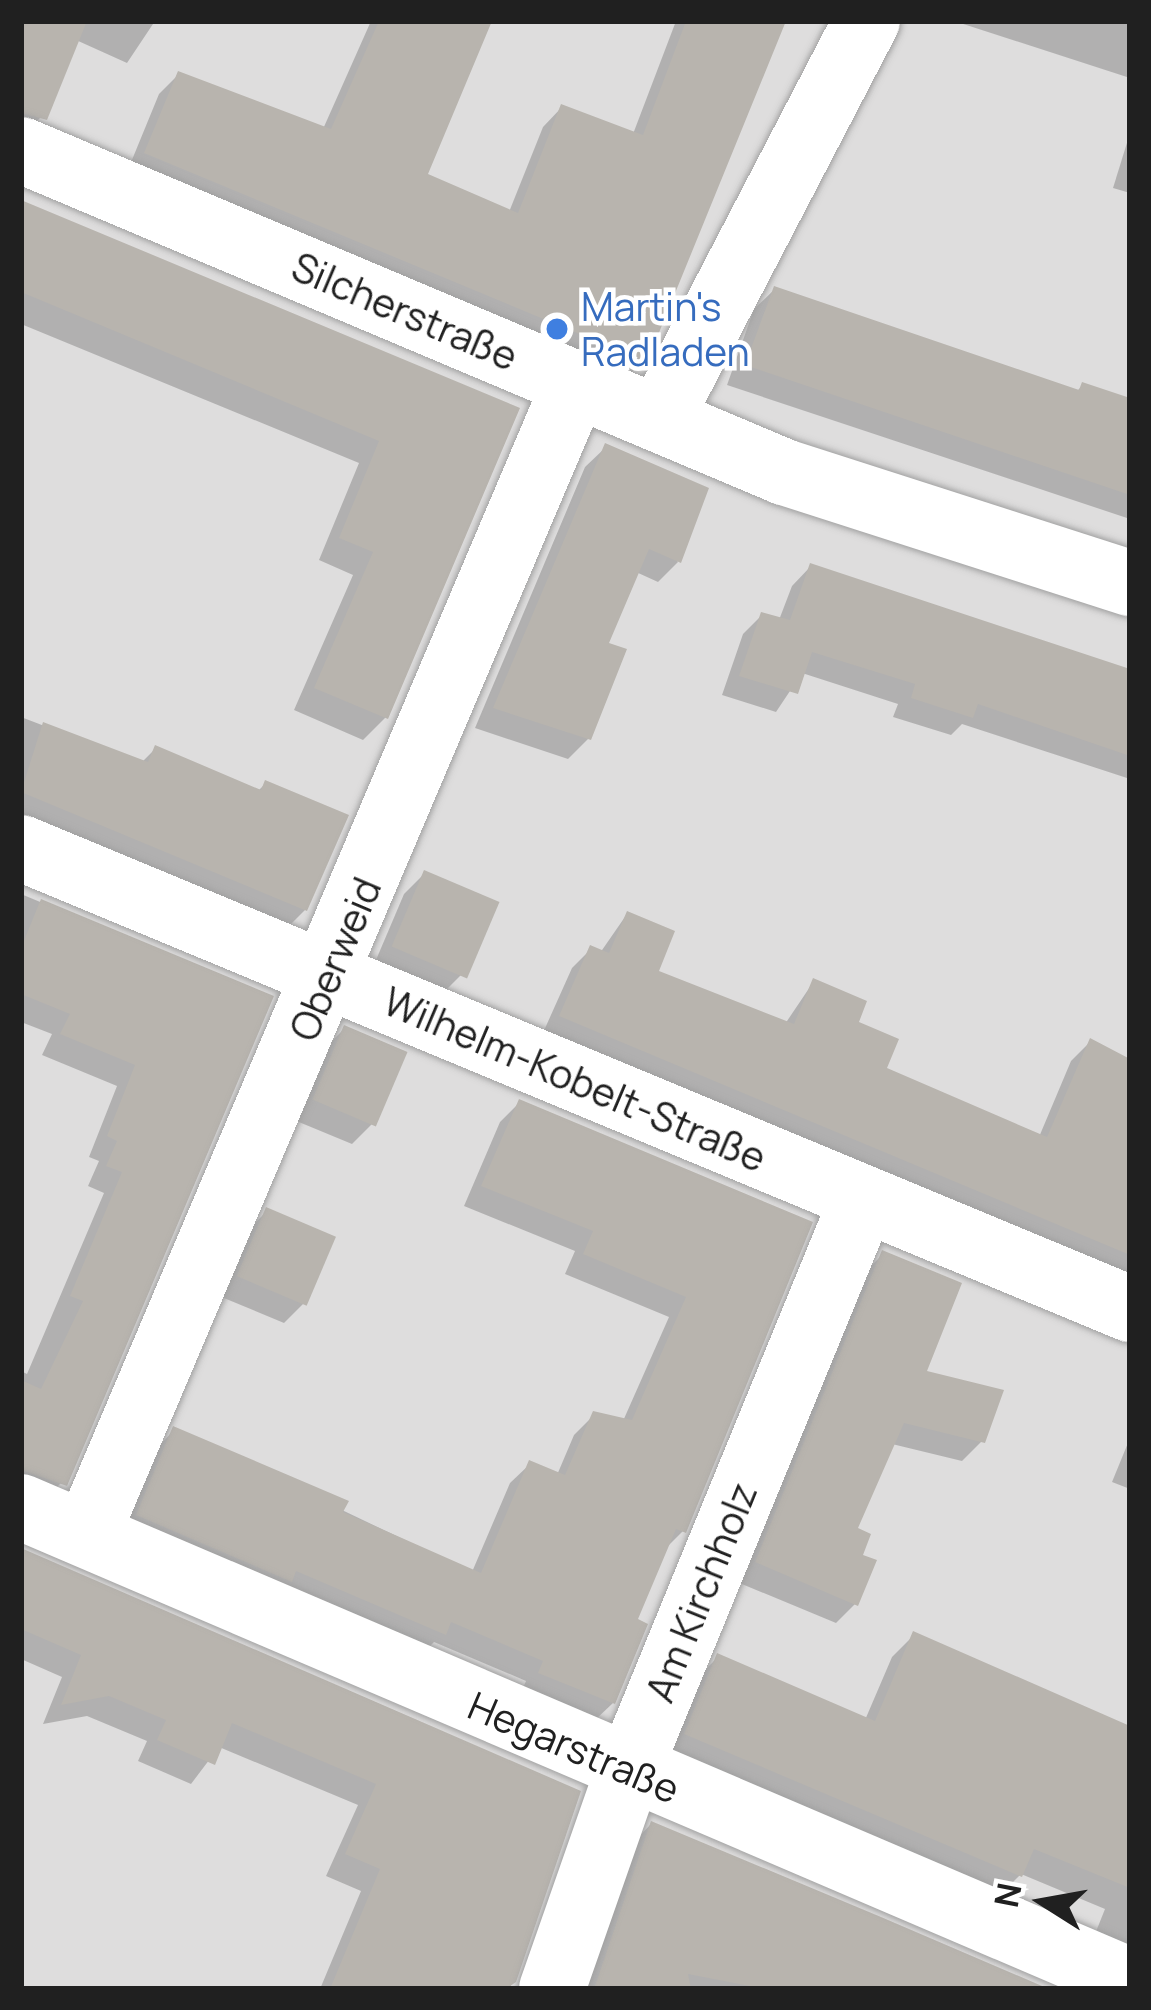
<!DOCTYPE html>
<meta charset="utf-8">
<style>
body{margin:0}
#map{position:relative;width:1151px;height:2010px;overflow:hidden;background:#efeee8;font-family:Manrope,sans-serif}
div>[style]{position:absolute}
.residential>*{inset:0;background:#dedddd;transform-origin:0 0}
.shadow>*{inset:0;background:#0003}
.building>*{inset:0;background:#b8b4ae;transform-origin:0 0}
.roads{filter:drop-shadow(0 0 3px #a1a1a1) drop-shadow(0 0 3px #a1a1a1)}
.minor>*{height:66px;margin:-33px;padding:0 33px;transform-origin:33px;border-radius:33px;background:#fff}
.dots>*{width:33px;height:33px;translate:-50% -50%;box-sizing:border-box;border:6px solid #fff;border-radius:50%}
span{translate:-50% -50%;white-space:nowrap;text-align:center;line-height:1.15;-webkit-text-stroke:9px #fff;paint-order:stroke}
.shop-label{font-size:39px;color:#366cbe}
.left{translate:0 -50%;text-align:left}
.street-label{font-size:39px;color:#202020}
.frame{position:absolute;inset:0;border:24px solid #202020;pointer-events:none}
.north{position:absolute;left:983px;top:1842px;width:120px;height:120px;-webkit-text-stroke:9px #fff;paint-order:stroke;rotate:281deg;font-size:33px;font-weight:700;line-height:48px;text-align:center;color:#202020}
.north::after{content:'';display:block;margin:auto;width:42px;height:54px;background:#202020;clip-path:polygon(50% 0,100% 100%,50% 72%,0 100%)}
</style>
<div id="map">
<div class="residential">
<i style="left:21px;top:21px;width:1109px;height:1968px"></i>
</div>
<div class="shadow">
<i style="clip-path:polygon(21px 21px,155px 21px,127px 63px,76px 40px,47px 111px,29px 129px,21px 126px)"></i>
<i style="clip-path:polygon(371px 21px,489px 21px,424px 176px,509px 212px,543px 127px,562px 107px,633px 134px,676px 21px,783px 21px,644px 360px,624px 380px,127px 172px,159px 94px,178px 75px,323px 129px)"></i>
<i style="clip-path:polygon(954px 21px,1130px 21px,1130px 78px)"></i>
<i style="clip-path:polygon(1130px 133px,1130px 193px,1113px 188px)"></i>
<i style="clip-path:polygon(21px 204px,516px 410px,386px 717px,363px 740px,294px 710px,353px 575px,319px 560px,359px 463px,21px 324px)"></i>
<i style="clip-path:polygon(775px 289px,1076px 392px,1082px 386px,1130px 401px,1130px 519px,727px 385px,754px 309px)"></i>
<i style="clip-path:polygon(606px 447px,678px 562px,658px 582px,636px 572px,605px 645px,588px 739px,568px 759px,475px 728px,585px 467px)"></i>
<i style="clip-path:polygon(811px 566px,1130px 671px,1130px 779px,962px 724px,951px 735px,893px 717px,898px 704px,802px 673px,776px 712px,722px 695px,743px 634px,762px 615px,779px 620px,792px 586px)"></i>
<i style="clip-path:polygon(21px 717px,141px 763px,156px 748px,257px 792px,265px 784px,305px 910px,285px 930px,21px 820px)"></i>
<i style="clip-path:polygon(424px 874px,461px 975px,441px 995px,373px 967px,404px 894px)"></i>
<i style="clip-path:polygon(21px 894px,271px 998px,68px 1476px,48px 1496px,21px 1485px,21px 1371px,27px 1374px,104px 1193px,88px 1186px,99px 1161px,89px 1157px,117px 1086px,42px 1055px,52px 1034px,21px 1022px)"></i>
<i style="clip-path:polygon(627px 914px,655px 973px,785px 1024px,814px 981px,855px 1024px,883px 1069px,1039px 1137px,1071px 1061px,1090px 1042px,1130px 1142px,1130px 1281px,542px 1035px,572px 968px,591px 949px,600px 953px)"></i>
<i style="clip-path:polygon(344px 1029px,372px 1124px,352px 1144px,294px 1120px,324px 1049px)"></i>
<i style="clip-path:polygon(520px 1102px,809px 1223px,683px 1531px,663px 1551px,634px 1621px,613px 1703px,593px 1722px,521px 1693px,526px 1681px,434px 1642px,424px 1652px,118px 1535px,155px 1450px,174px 1430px,472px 1572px,510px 1483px,530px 1464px,557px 1475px,574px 1435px,594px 1415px,623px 1421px,669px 1317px,565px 1274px,575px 1251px,464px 1206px,500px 1122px)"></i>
<i style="clip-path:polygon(267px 1211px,304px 1303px,284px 1323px,219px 1296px,247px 1231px)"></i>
<i style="clip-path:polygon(883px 1254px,923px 1373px,982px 1441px,962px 1461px,892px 1444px,854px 1530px,855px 1604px,836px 1623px,737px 1582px,864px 1273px)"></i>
<i style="clip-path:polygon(1130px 1438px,1130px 1489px,1112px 1482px)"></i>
<i style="clip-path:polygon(21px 1553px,578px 1793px,524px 1920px,510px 1989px,320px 1989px,361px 1891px,326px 1876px,358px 1805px,219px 1747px,191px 1784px,138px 1761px,147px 1741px,87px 1716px,43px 1724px,62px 1677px,21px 1659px)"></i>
<i style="clip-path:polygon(914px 1635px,1130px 1729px,1130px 1955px,1093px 1939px,1105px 1909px,1021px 1874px,998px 1897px,664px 1756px,696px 1679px,718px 1657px,865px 1720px,892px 1657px)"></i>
<i style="clip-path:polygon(651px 1824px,963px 1989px,587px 1989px,632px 1844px)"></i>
</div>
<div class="building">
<i style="clip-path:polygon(21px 21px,87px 21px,47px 120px,21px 113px)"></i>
<i style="clip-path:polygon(379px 21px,492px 21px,428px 174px,518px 213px,561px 104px,643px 135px,686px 21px,786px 21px,647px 362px,144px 153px,178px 71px,331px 129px)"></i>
<i style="clip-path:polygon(21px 200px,520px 408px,388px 719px,314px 688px,373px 552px,339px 538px,379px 441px,21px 292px)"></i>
<i style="clip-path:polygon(774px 286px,1079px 390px,1082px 382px,1130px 398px,1130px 495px,745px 365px)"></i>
<i style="clip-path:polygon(605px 443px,709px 488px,681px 563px,649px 549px,609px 643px,627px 649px,591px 740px,493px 708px)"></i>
<i style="clip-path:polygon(810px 563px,1130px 669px,1130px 756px,978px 704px,973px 718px,911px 698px,915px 684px,812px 652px,798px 694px,739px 676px,761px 612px,790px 620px)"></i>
<i style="clip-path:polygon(43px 722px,148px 762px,155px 745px,261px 790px,265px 780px,349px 815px,307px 911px,21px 792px)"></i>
<i style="left:424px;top:870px;width:82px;height:83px;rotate:23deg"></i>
<i style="clip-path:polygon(41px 899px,274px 996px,67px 1486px,21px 1470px,21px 1380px,41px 1389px,83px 1301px,70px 1296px,122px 1172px,106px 1166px,117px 1141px,107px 1136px,135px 1065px,60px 1034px,70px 1014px,21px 994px,21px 948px)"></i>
<i style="clip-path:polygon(627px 911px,675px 931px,659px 971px,794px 1024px,813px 978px,867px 1001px,859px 1022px,899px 1039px,887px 1068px,1047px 1137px,1090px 1038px,1130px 1059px,1130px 1255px,559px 1016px,590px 945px,609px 953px)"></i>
<i style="left:344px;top:1025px;width:69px;height:81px;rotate:23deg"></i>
<i style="clip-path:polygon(519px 1099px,813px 1222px,686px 1533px,676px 1529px,638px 1619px,648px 1624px,615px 1704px,538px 1673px,543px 1661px,451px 1622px,446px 1635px,296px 1571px,292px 1582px,136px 1515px,173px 1426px,349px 1501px,343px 1512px,481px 1573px,529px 1460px,565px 1475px,593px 1411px,632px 1420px,686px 1297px,583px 1254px,593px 1231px,481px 1186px)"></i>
<i style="left:266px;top:1207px;width:76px;height:75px;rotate:23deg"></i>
<i style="clip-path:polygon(882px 1250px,962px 1283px,927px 1371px,1004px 1390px,985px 1443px,904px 1423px,858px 1528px,871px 1534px,863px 1555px,877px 1560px,858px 1606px,755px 1562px)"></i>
<i style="clip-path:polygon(21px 1548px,581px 1791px,516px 1982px,506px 1989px,330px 1989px,380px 1869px,345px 1854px,376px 1784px,232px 1723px,215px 1765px,157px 1740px,166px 1720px,109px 1696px,61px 1705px,81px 1655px,21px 1629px)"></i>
<i style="clip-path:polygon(913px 1631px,1130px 1726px,1130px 1888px,1034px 1849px,1022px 1877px,684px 1734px,717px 1653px,875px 1721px)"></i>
<i style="clip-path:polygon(651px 1821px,881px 1917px,1049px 1989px,765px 1989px,688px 1974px,691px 1989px,594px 1989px)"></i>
</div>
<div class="roads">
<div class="minor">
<i style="left:21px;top:150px;width:828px;rotate:22.88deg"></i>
<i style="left:784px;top:472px;width:363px;rotate:17.8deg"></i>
<i style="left:660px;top:418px;width:448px;rotate:-62.5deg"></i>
<i style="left:21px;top:848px;width:1201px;rotate:22.57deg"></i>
<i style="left:21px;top:1507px;width:1206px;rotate:23.14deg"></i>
<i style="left:87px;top:1534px;width:1251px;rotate:-67deg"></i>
<i style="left:552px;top:1989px;width:230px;rotate:-70.7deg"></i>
<i style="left:628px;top:1772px;width:619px;rotate:-67.7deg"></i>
</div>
</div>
<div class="dots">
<i style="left:557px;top:329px;background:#3f7fe0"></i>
</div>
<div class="shop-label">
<span class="left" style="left:581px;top:329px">Martin's<br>Radladen</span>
</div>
<div class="street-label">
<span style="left:405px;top:311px;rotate:23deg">Silcherstraße</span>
<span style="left:335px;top:959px;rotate:-67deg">Oberweid</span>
<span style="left:575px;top:1079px;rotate:23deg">Wilhelm-Kobelt-Straße</span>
<span style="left:701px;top:1592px;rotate:-68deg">Am Kirchholz</span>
<span style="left:574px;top:1747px;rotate:23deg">Hegarstraße</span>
</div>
<div class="frame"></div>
<div class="north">N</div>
</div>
